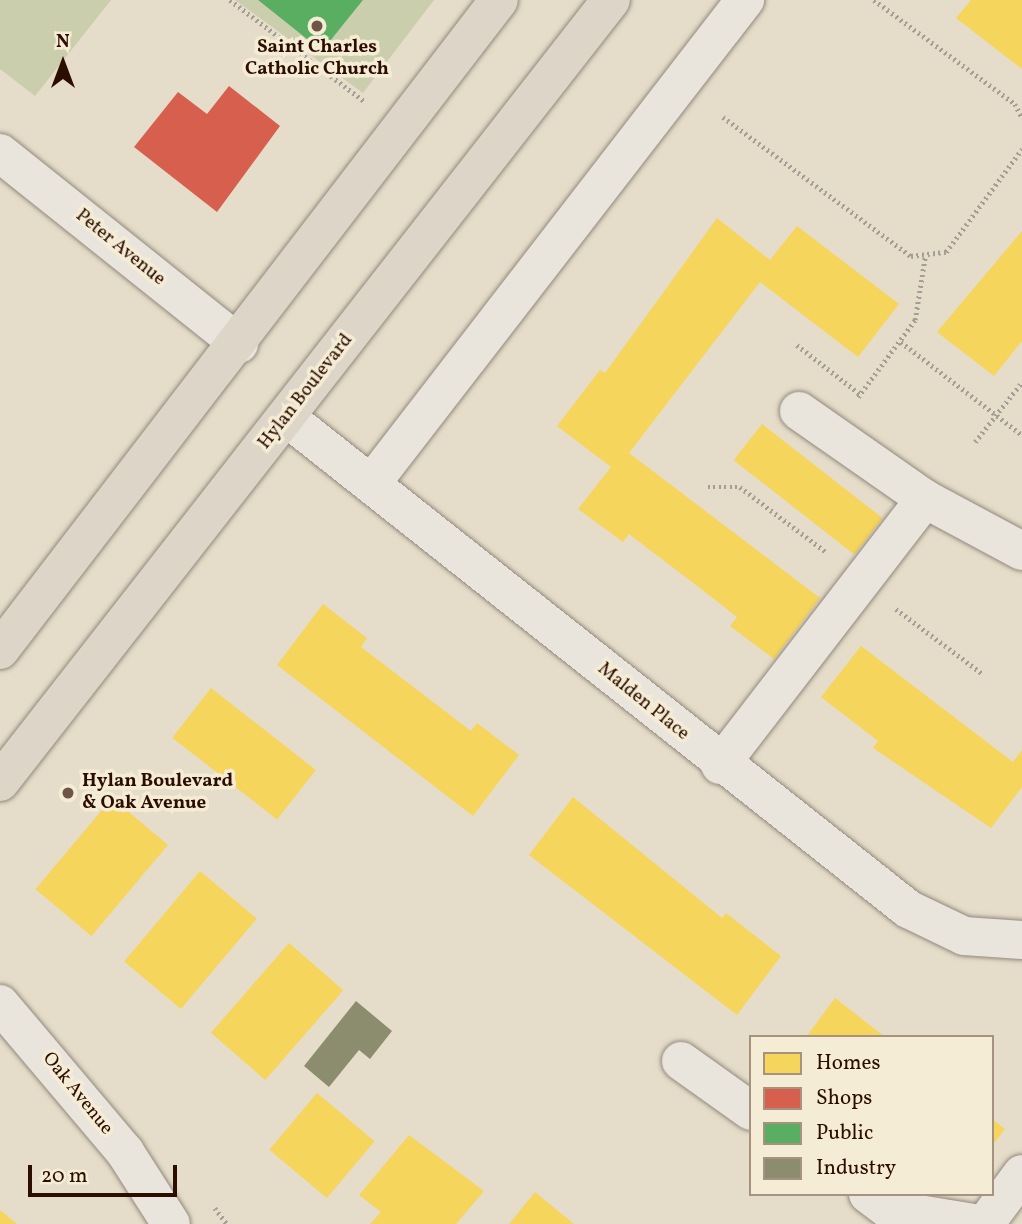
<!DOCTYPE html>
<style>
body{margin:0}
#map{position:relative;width:1022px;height:1224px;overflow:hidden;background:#e5dcc9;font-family:Vollkorn,serif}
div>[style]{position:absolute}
.green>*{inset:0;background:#cbceac}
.homes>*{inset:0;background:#f6d55c;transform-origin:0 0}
.shops>*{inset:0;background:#d6604d}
.public>*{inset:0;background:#5aae61}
.industry>*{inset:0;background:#8c8c6e}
.path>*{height:4.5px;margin-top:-2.25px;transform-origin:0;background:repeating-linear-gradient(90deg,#a49e95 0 2px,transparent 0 5.5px)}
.roads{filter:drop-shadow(0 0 2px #92897d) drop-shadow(0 0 2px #92897d)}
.minor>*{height:38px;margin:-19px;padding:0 19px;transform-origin:19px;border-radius:19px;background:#eae5dc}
.major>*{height:38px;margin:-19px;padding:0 19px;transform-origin:19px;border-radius:19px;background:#ddd5c7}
.dots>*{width:19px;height:19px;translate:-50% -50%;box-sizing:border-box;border:4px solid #f5ecd5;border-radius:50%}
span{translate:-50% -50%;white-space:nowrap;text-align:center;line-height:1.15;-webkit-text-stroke:7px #f5ecd5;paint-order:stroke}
.poi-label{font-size:19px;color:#2c0e00;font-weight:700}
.left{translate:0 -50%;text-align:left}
.street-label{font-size:19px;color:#2c0e00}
.legend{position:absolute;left:749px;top:1035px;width:245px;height:161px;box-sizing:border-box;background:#f5ecd5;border:2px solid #a59380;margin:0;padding:9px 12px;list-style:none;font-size:21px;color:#2c0e00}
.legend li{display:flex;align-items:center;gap:14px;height:35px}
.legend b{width:35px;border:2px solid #a59380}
.north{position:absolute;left:28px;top:28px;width:70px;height:70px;-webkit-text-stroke:5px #f5ecd5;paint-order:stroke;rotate:0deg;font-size:19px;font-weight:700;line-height:28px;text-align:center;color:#2c0e00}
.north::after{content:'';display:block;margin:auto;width:24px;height:32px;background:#2c0e00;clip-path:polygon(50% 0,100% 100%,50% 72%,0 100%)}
.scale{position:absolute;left:28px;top:1165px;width:149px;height:32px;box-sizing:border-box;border:4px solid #2c0e00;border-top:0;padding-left:9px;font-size:21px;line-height:24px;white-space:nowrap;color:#2c0e00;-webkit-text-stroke:5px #f5ecd5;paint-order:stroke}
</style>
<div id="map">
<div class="green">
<i style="clip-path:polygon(0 0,111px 0,35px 96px,0 69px)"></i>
<i style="clip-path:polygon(235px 0,258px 0,322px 51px,363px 0,434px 0,363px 93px)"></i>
</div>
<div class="homes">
<i style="clip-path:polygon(971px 0,1022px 0,1022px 69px,956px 18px)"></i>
<i style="clip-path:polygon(717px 218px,770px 260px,797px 226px,899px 304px,858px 357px,760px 282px,629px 453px,820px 598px,774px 659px,730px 626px,737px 617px,705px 592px,629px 534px,623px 542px,578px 509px,611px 467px,557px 426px,600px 370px,605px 373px)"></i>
<i style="clip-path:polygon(1022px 231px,1022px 341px,994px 376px,937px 332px)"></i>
<i style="left:762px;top:424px;width:153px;height:46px;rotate:38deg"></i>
<i style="clip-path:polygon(323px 604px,367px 638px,361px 647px,471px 731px,477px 723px,519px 755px,473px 816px,277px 665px)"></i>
<i style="clip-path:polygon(861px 646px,1013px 762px,1022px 750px,1022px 787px,991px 828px,873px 748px,878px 741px,821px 697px)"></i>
<i style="left:211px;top:688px;width:133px;height:63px;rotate:38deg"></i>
<i style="clip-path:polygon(573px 797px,722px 918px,726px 913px,781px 956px,737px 1015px,529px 855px)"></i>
<i style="left:112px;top:798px;width:73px;height:119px;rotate:40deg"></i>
<i style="left:200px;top:871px;width:74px;height:118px;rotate:40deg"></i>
<i style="left:289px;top:943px;width:72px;height:119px;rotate:41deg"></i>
<i style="clip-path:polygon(835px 998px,885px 1037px,806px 1037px)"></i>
<i style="left:317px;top:1093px;width:75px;height:74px;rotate:40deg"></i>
<i style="clip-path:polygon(992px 1119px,1005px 1129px,992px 1146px)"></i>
<i style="clip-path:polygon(409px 1135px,484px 1191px,456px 1224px,370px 1224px,381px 1212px,359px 1195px)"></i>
<i style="clip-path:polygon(535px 1192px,574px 1224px,509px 1224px)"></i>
<i style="clip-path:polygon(0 1210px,17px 1224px,0 1224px)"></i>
</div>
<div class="shops">
<i style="clip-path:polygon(229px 86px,280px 126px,217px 212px,134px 147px,178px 92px,207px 114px)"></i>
</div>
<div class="public">
<i style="clip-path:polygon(258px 0,363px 0,322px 51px)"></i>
</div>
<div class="industry">
<i style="clip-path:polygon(356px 1001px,392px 1031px,370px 1059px,359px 1050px,329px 1087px,304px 1066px)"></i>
</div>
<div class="path">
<i style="left:230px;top:0;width:168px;rotate:37deg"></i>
<i style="left:874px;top:0;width:175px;rotate:36.4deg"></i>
<i style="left:1015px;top:104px;width:15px;rotate:62deg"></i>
<i style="left:723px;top:117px;width:234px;rotate:36.5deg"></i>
<i style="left:911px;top:256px;width:35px;rotate:-7deg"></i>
<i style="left:946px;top:252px;width:128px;rotate:-53.6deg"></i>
<i style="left:901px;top:342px;width:153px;rotate:37.5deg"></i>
<i style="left:797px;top:345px;width:80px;rotate:37.9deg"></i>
<i style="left:858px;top:397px;width:96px;rotate:-53.5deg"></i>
<i style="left:915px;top:320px;width:64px;rotate:-81deg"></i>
<i style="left:975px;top:442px;width:76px;rotate:-51.9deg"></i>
<i style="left:708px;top:487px;width:32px"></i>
<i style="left:740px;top:487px;width:108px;rotate:37.1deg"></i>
<i style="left:896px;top:609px;width:109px;rotate:36.8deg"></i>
<i style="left:215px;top:1208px;width:20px;rotate:53deg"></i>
</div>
<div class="roads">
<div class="minor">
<i style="left:0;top:153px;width:306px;rotate:38.6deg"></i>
<i style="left:799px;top:411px;width:154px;rotate:34.9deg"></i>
<i style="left:925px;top:499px;width:110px;rotate:28.2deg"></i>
<i style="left:286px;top:417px;width:793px;rotate:38.34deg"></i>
<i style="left:908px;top:909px;width:62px;rotate:25.7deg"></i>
<i style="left:964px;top:936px;width:58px;rotate:3.9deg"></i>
<i style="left:371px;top:484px;width:612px;rotate:-52.31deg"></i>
<i style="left:720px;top:765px;width:336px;rotate:-52.4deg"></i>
<i style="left:0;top:1004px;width:194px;rotate:49.8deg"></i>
<i style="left:125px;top:1152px;width:85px;rotate:57.4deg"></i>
<i style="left:681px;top:1061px;width:86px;rotate:35.5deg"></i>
<i style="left:868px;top:1194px;width:25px;rotate:37deg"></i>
<i style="left:888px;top:1209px;width:93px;rotate:9.3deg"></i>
<i style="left:985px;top:1224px;width:62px;rotate:-53.5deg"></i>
</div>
<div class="major">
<i style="left:0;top:650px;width:819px;rotate:-52.49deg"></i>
<i style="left:0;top:782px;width:992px;rotate:-52deg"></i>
</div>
</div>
<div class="dots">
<i style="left:317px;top:26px;background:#6d5646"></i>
<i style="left:68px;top:793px;background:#6d5646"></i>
</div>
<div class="poi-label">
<span style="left:317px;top:59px">Saint Charles<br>Catholic Church</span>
<span class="left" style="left:82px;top:793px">Hylan Boulevard<br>&amp; Oak Avenue</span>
</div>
<div class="street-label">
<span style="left:120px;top:248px;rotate:39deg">Peter Avenue</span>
<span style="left:306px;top:392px;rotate:-52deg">Hylan Boulevard</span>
<span style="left:643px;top:702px;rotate:39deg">Malden Place</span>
<span style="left:77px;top:1094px;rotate:51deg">Oak Avenue</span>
</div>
<ul class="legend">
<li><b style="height:19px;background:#f6d55c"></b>Homes</li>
<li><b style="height:19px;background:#d6604d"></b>Shops</li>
<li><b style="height:19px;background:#5aae61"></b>Public</li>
<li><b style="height:19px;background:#8c8c6e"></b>Industry</li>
</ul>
<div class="north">N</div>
<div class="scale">20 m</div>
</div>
